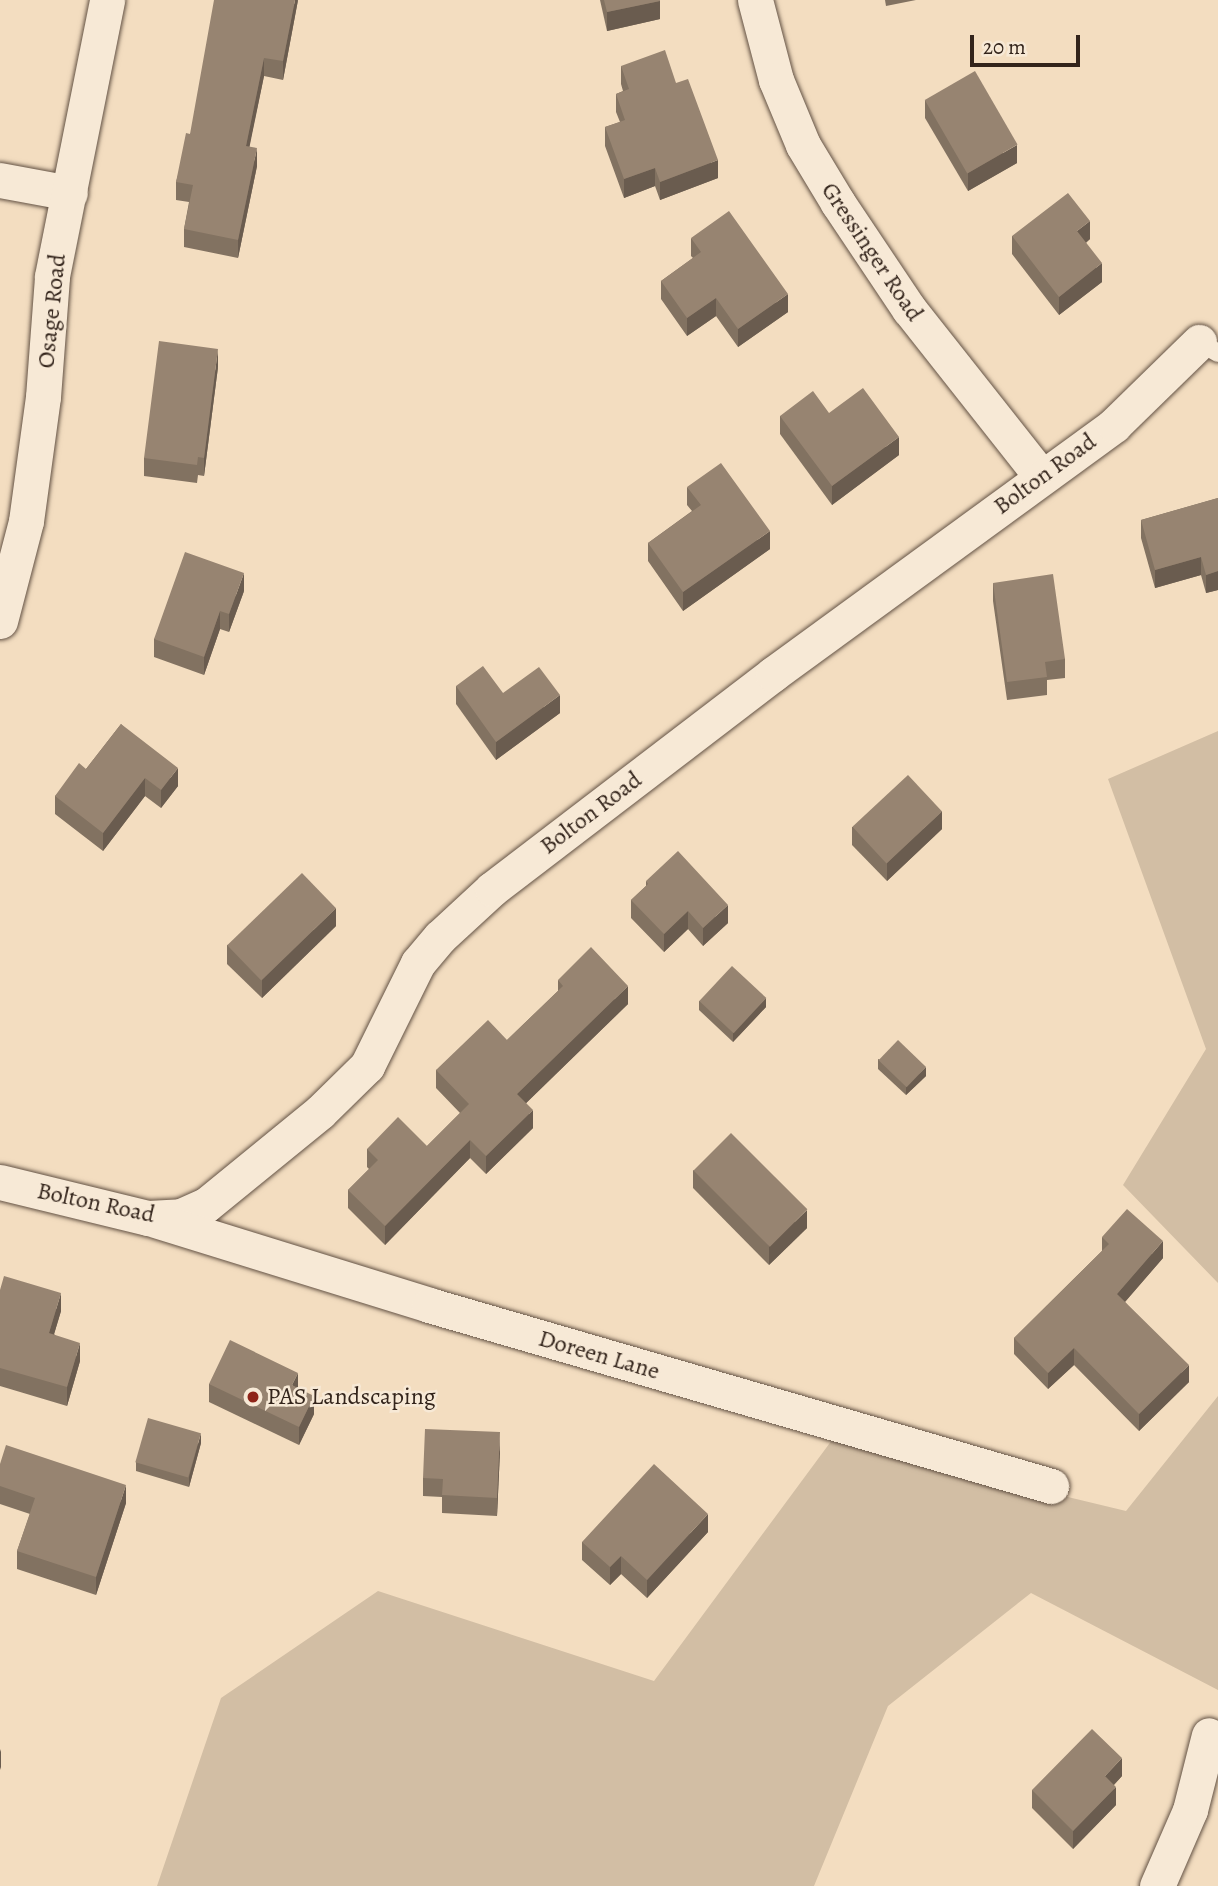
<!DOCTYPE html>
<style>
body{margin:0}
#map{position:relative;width:1218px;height:1886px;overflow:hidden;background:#f3ddc0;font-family:Alegreya,serif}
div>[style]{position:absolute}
.green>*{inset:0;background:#d2bea4}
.roads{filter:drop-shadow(0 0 2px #635244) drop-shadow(0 0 2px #635244)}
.service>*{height:18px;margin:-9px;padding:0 9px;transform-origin:9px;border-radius:9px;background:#f7e9d6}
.minor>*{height:35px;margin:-17.5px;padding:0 17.5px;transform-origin:17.5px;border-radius:17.5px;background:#f7e9d6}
.wall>*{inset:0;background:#827261}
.shaded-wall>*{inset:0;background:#6a5c4f}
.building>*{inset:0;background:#978471;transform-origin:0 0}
.dots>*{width:19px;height:19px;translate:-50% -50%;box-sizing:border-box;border:4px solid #f7e9d6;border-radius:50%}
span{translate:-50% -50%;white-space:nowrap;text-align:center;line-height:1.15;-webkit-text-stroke:5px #f7e9d6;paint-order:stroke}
.street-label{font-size:24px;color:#33241b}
.poi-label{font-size:24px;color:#33241b}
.left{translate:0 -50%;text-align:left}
.scale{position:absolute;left:970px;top:35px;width:110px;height:32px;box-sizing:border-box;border:4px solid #33241b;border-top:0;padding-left:9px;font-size:21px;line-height:24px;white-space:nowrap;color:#33241b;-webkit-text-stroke:5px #f7e9d6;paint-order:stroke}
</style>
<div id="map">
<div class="green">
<i style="clip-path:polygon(1218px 731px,1218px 1283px,1123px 1185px,1206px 1049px,1108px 779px)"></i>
<i style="clip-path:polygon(1218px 1396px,1218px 1690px,1031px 1593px,888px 1706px,814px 1886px,157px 1886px,221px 1698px,378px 1591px,654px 1681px,832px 1440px,1126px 1511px)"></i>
</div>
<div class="roads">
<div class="service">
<i style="left:1199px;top:342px;width:22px;rotate:30deg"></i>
</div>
<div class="minor">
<i style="left:755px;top:0;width:83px;rotate:75.3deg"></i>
<i style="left:776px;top:80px;width:70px;rotate:67.4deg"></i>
<i style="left:803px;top:145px;width:68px;rotate:58.9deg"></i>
<i style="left:838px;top:203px;width:128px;rotate:56.2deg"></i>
<i style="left:909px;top:309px;width:213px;rotate:51.7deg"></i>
<i style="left:0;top:180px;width:71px;rotate:10.5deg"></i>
<i style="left:0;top:621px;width:103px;rotate:-75.4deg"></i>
<i style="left:26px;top:521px;width:125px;rotate:-82.2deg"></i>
<i style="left:43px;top:397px;width:121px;rotate:-85.7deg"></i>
<i style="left:52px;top:276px;width:281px;rotate:-78.7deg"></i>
<i style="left:0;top:1182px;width:152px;rotate:13.7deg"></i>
<i style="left:148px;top:1218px;width:33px;rotate:-3deg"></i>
<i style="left:181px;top:1216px;width:27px;rotate:-24deg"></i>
<i style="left:206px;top:1205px;width:147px;rotate:-39.2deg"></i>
<i style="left:320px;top:1112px;width:66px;rotate:-44.4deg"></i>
<i style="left:367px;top:1066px;width:115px;rotate:-63.7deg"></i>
<i style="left:418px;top:963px;width:34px;rotate:-50deg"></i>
<i style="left:440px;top:937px;width:71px;rotate:-42.7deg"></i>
<i style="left:492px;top:889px;width:354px;rotate:-37.4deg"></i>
<i style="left:773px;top:674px;width:422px;rotate:-36.1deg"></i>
<i style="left:1114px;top:425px;width:119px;rotate:-44.3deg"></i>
<i style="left:155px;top:1220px;width:287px;rotate:17.2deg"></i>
<i style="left:429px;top:1305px;width:648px;rotate:16.22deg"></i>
<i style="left:1157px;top:1886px;width:83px;rotate:-66.5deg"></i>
<i style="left:1190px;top:1810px;width:77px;rotate:-75.8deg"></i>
</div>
</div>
<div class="wall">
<i style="clip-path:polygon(298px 0,283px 80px,264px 76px,249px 147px,257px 166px,238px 258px,184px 247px,184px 229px,189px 202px,176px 200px,176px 182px,190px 134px)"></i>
<i style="clip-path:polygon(600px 0,660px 0,660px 19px,607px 31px)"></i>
<i style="clip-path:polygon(885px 0,916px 0,886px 6px)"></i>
<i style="clip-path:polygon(621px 66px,676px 83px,718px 178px,660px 200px,655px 186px,624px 198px,605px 146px,605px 127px,620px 122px,616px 112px,616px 94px,623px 91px,621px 84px)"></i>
<i style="clip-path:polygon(925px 100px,1017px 163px,968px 191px,925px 118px)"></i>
<i style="clip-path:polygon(1012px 236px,1090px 239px,1086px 243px,1102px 282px,1059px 315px,1012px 254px)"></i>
<i style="clip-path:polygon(691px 238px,788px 312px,738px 347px,716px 316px,687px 336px,661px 299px,661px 281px,693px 258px,691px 256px)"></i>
<i style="clip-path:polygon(218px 367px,204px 476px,198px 475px,197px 483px,144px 476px,144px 458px)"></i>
<i style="clip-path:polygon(829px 413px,899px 455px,832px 505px,780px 434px,780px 416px)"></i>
<i style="clip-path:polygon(687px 487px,770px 549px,683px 611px,648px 561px,648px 543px,692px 511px,687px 505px)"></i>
<i style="clip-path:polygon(1218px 498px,1218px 590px,1206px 593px,1201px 575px,1155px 588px,1141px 538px,1141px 520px)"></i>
<i style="clip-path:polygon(993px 583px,1065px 659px,1065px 678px,1047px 680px,1047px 695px,1007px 700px,993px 601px)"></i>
<i style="clip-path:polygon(244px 591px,229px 632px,220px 629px,204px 675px,154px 657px,154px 639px)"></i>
<i style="clip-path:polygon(456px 686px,503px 693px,560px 713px,496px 760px,456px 704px)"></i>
<i style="clip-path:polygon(121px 724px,178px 786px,161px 808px,145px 796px,103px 851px,55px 814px,55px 796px,86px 769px)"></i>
<i style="clip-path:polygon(852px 827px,942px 829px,887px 881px,852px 845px)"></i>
<i style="clip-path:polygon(646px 881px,728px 923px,703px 946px,688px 929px,664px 952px,631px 918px,631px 900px,646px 886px)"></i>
<i style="clip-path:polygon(336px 926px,262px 998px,227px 964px,227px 945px)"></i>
<i style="clip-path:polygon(558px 980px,628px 1004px,526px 1103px,533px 1128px,486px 1174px,470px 1158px,385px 1245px,348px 1208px,348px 1190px,369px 1169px,367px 1167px,367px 1149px,427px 1146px,460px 1113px,436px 1088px,436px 1070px,507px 1040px,558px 991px)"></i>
<i style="clip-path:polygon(699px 1001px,766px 1007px,733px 1042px,699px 1010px)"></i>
<i style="clip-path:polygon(878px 1059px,926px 1076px,906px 1095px,878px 1069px)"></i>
<i style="clip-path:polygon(693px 1170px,807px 1228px,769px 1265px,693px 1188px)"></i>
<i style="clip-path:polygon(1102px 1237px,1163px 1258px,1125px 1302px,1189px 1382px,1139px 1431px,1074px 1365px,1048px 1389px,1014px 1354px,1014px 1338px,1102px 1251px)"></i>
<i style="clip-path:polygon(0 1290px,61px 1311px,54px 1334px,80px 1361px,67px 1406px,0 1386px)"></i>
<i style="clip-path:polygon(209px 1384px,298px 1388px,314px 1414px,299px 1445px,209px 1402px)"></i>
<i style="clip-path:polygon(201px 1443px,189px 1487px,136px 1471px,136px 1462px)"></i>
<i style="clip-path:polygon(500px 1451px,497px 1516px,442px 1513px,442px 1497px,423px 1496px,423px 1478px)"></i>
<i style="clip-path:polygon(0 1464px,126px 1503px,96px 1595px,17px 1569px,17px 1551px,30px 1514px,0 1504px)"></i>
<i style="clip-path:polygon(708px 1532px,647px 1598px,621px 1574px,610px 1585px,582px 1560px,582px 1542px)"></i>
<i style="clip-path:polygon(1122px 1776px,1114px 1785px,1116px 1805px,1073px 1849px,1032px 1808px,1032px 1790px)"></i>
</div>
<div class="shaded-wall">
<i style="clip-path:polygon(295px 0,298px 0,283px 80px,283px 61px)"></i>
<i style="clip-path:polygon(660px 1px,660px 19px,607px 31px,607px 12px)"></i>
<i style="clip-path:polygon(264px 58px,264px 76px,246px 164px,246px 146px)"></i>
<i style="clip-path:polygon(1017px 145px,1017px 163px,968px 191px,968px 173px)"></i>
<i style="clip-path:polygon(257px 148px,257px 166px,238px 258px,238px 240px)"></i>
<i style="clip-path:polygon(718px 160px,718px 178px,660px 200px,660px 182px)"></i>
<i style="clip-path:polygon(655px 168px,655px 186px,624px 198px,624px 179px)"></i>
<i style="clip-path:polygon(1090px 221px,1090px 239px,1077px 249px,1077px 231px)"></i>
<i style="clip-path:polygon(1102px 263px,1102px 282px,1059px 315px,1059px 297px)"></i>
<i style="clip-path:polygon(788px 294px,788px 312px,738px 347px,738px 329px)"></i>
<i style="clip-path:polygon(716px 298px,716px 316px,687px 336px,687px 318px)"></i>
<i style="clip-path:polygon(218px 349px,218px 367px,204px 476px,204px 458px)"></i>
<i style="clip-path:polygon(899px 437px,899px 455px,832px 505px,832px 486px)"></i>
<i style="clip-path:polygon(770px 531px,770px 549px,683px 611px,683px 592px)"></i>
<i style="clip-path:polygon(1201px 557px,1201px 575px,1155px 588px,1155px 570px)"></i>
<i style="clip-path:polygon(1218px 571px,1218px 590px,1206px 593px,1206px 575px)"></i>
<i style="clip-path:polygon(244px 573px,244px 591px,229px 632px,229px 614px)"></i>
<i style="clip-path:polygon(220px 611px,220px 629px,204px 675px,204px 657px)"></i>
<i style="clip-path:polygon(560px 695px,560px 713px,496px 760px,496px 742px)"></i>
<i style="clip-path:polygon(178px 768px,178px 786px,161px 808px,161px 790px)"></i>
<i style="clip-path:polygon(145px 778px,145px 796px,103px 851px,103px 833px)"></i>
<i style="clip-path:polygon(942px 811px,942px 829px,887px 881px,887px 863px)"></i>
<i style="clip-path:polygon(728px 905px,728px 923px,703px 946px,703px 928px)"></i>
<i style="clip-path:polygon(336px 908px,336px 926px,262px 998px,262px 980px)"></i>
<i style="clip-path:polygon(688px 911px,688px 929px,664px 952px,664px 934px)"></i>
<i style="clip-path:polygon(628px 986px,628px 1004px,517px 1112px,517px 1094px)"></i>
<i style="clip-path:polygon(766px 998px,766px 1007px,733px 1042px,733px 1032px)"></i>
<i style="clip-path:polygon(926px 1067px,926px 1076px,906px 1095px,906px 1086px)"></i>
<i style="clip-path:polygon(533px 1110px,533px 1128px,486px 1174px,486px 1156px)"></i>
<i style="clip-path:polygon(470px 1140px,470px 1158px,385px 1245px,385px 1226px)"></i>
<i style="clip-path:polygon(807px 1210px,807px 1228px,769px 1265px,769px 1247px)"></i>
<i style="clip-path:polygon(1163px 1241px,1163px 1258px,1117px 1311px,1117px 1294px)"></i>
<i style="clip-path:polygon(61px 1293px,61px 1311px,49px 1351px,49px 1333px)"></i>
<i style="clip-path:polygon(80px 1343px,80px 1361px,67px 1406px,67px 1387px)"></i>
<i style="clip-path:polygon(1074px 1348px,1074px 1365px,1048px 1389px,1048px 1373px)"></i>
<i style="clip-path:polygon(1189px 1365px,1189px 1382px,1139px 1431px,1139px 1414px)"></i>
<i style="clip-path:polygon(298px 1373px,298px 1391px,292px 1385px)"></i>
<i style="clip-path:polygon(314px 1396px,314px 1414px,299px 1445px,299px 1427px)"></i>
<i style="clip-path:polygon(500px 1432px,500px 1451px,497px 1516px,497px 1498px)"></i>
<i style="clip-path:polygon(201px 1433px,201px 1443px,189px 1487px,189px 1477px)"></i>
<i style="clip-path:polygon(126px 1485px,126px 1503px,96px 1595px,96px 1577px)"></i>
<i style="clip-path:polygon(708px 1514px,708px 1532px,647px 1598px,647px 1580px)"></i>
<i style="clip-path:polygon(621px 1556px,621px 1574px,610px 1585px,610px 1567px)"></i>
<i style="clip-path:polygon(1px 1749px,1px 1767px,0 1770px,0 1752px)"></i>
<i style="clip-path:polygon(1122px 1758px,1122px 1776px,1105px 1794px,1105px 1776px)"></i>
<i style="clip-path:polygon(1116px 1787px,1116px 1805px,1073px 1849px,1073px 1831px)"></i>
</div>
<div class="building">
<i style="clip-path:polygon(214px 0,295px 0,283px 61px,264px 58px,246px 146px,257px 148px,238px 240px,184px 229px,193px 185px,176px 182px,186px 133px,190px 134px)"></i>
<i style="clip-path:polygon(604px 0,660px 0,660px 1px,607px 12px)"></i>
<i style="clip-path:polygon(665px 50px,676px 83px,688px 79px,718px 160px,660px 182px,655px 168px,624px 179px,605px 127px,625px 120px,616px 94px,629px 89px,621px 66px)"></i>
<i style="left:975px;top:71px;width:85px;height:58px;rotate:60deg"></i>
<i style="clip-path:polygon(1068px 193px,1090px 221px,1077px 231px,1102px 263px,1059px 297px,1012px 236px)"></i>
<i style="clip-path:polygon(729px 211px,788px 294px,738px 329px,716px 298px,687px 318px,661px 281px,701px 252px,691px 238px)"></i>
<i style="clip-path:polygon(159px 341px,218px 349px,204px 458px,198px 457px,197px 465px,144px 458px)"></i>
<i style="clip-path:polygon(863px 388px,899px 437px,832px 486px,780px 416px,813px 391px,829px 413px)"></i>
<i style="clip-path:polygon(721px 463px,770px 531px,683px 592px,648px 543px,701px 505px,687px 487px)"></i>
<i style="clip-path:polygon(1218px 498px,1218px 571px,1206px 575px,1201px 557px,1155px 570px,1141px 520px)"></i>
<i style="clip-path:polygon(185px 552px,244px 573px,229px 614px,220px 611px,204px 657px,154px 639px)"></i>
<i style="clip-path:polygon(1053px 574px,1065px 659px,1045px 662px,1047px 677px,1007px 682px,993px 583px)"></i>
<i style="clip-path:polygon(483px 666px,503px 693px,539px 667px,560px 695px,496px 742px,456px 686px)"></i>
<i style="clip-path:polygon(121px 724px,178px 768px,161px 790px,145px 778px,103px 833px,55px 796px,79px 763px,86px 769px)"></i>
<i style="left:908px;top:775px;width:50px;height:76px;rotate:47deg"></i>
<i style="clip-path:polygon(678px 851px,728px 905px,703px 928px,688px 911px,664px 934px,631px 900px,648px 884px,646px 881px)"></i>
<i style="left:302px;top:873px;width:49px;height:104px;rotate:46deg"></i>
<i style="clip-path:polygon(591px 947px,628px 986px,517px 1094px,533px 1110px,486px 1156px,470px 1140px,385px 1226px,348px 1190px,378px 1160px,367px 1149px,398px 1117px,427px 1146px,469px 1104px,436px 1070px,488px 1020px,507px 1040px,563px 986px,558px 980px)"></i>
<i style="left:732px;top:966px;width:47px;height:48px;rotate:43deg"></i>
<i style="left:898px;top:1040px;width:39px;height:28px;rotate:44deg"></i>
<i style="left:731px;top:1133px;width:108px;height:53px;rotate:45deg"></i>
<i style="clip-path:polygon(1127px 1209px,1163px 1241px,1117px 1294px,1189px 1365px,1139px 1414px,1074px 1348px,1048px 1373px,1014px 1338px,1109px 1244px,1102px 1237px)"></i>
<i style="clip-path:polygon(4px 1276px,61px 1293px,49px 1333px,80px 1343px,67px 1387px,0 1368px,0 1290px)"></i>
<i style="clip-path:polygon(230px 1340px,298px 1373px,292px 1385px,314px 1396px,299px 1427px,209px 1384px)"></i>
<i style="left:148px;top:1418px;width:55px;height:46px;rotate:16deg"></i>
<i style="clip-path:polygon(425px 1429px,500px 1432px,497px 1498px,442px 1495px,443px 1479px,423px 1478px)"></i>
<i style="clip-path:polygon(6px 1445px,126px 1485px,96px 1577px,17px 1551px,35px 1498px,0 1486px,0 1464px)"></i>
<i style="clip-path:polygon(654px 1464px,708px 1514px,647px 1580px,621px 1556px,610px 1567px,582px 1542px)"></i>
<i style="clip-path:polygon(1092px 1729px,1122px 1758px,1105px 1776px,1116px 1787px,1073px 1831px,1032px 1790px)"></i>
</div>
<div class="dots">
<i style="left:253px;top:1397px;background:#8f2418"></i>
</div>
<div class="street-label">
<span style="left:872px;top:252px;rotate:56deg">Gressinger Road</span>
<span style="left:52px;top:311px;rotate:-84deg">Osage Road</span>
<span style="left:1045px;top:474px;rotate:-36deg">Bolton Road</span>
<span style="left:591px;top:813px;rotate:-37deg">Bolton Road</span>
<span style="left:96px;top:1203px;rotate:12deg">Bolton Road</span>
<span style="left:599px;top:1355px;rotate:16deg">Doreen Lane</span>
</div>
<div class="poi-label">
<span class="left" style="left:267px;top:1397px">PAS Landscaping</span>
</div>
<div class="scale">20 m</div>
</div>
